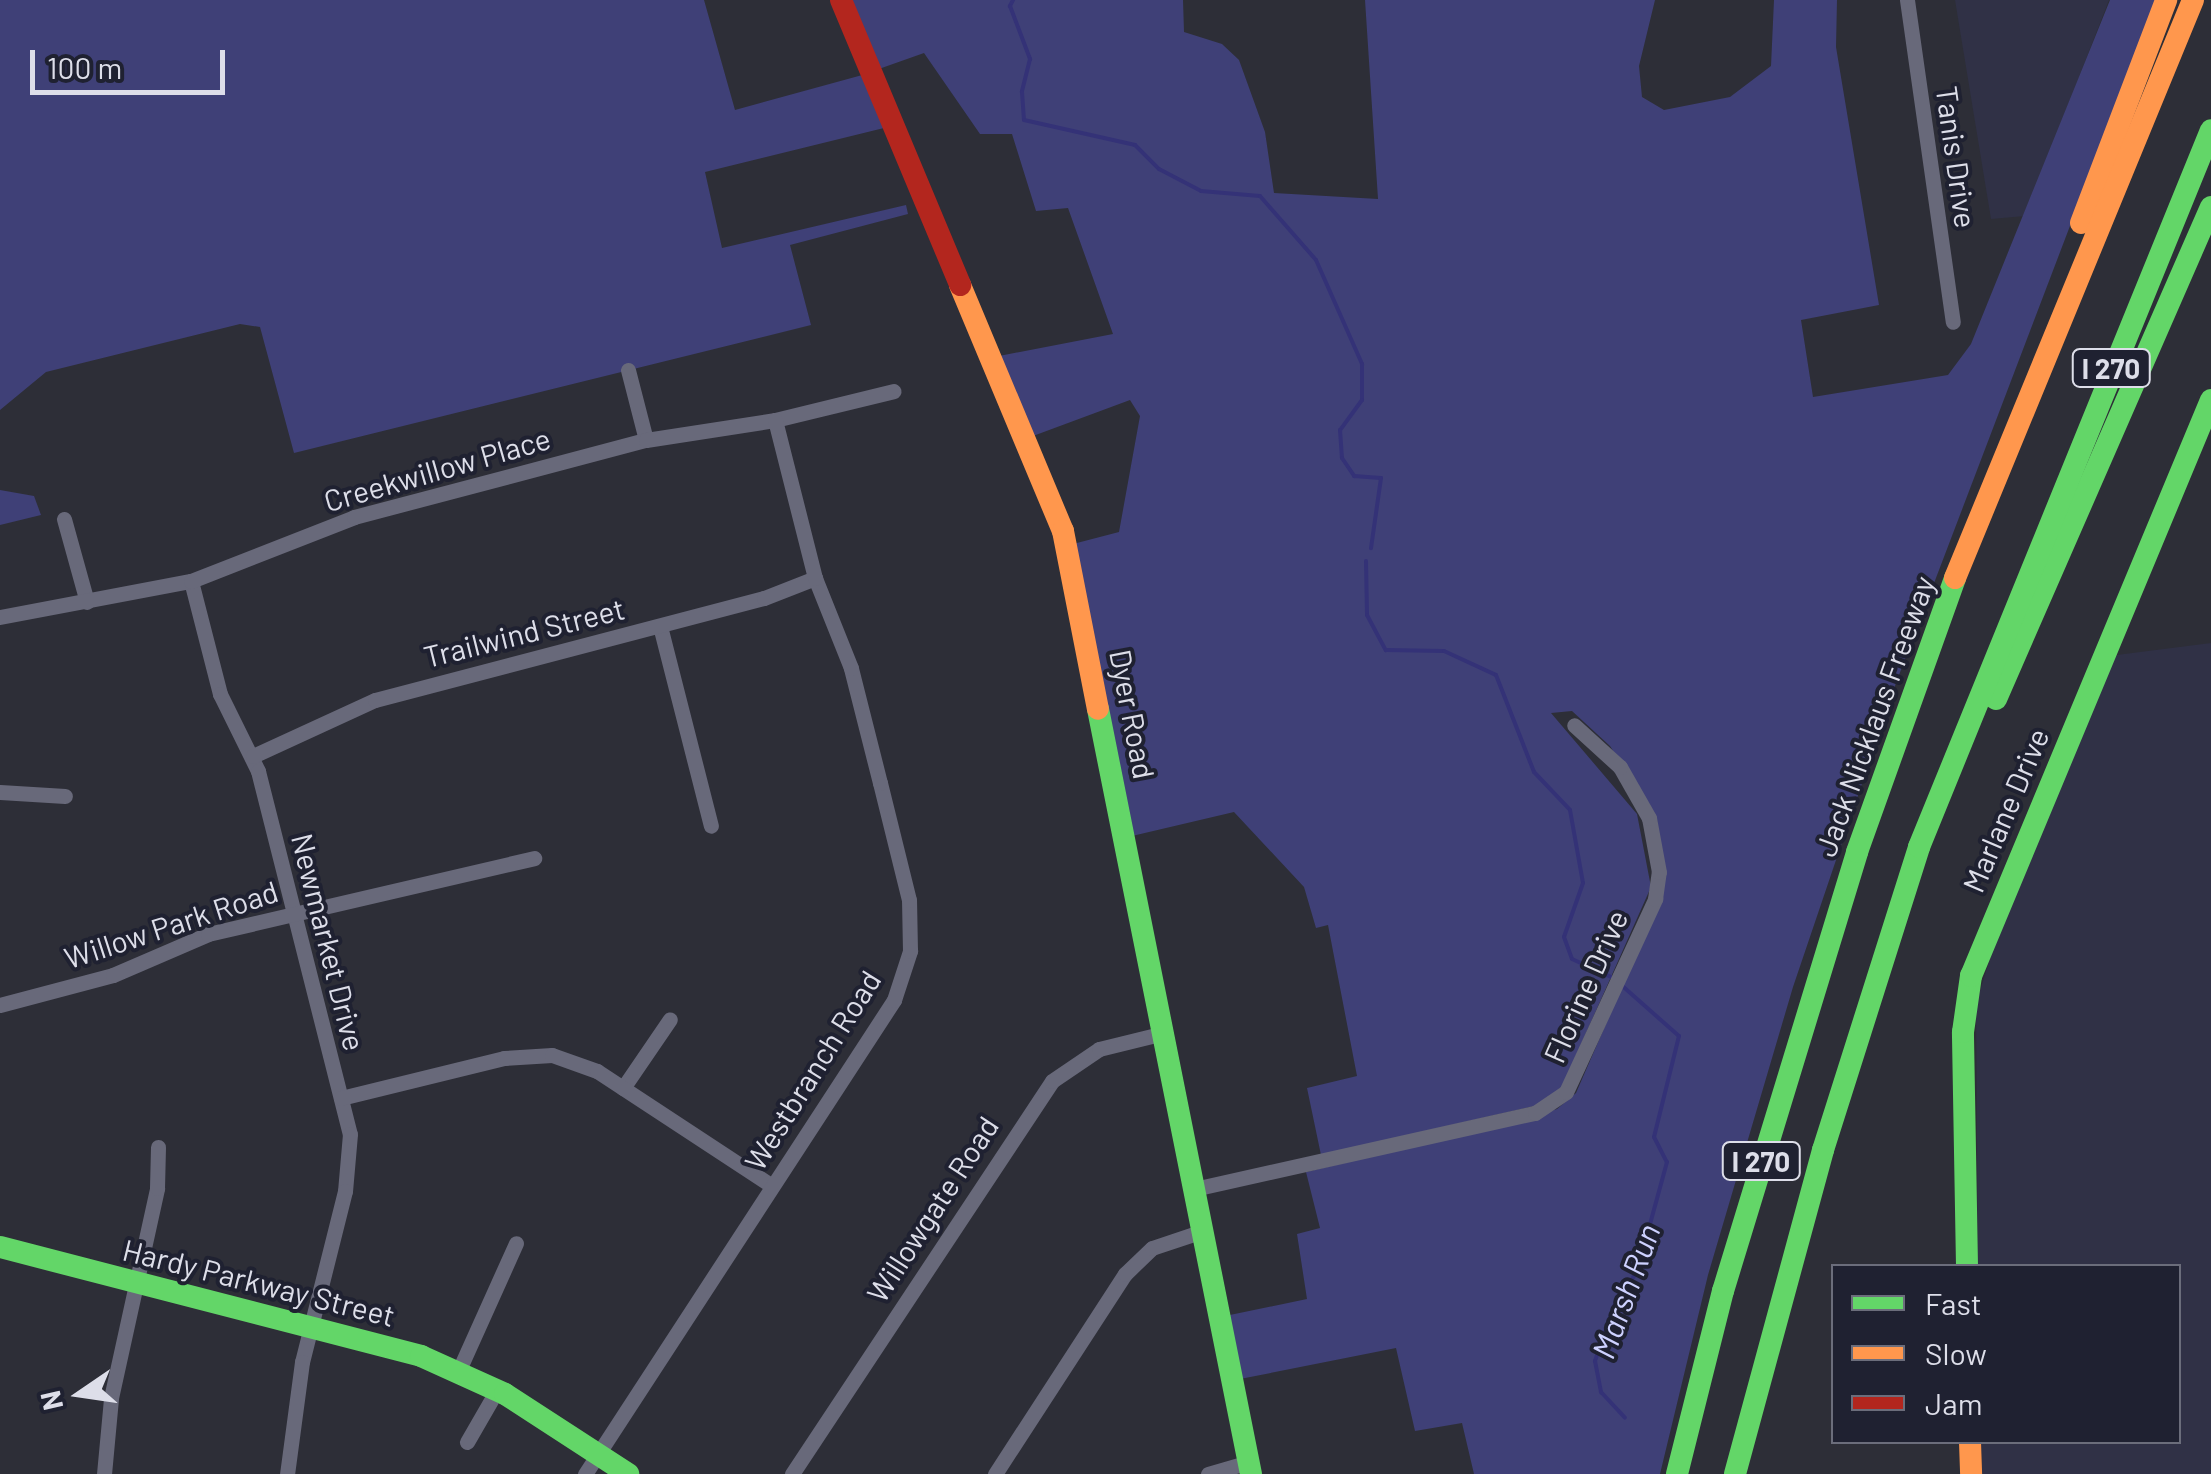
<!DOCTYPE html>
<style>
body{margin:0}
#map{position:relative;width:2211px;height:1474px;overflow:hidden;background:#2d2e37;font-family:Barlow,sans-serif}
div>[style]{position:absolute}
.built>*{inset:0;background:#303146}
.green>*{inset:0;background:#3f4077}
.stream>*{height:4px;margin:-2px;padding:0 2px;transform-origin:2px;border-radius:2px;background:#343277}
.street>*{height:15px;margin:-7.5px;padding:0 7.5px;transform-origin:7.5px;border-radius:7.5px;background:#68697a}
.fast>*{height:22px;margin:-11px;padding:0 11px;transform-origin:11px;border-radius:11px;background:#63d668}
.slow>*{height:22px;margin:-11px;padding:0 11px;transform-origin:11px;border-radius:11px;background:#ff974d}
.jam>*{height:22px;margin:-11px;padding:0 11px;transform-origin:11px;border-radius:11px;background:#b3261e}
span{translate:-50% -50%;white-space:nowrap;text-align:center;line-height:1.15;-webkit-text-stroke:8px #1f2131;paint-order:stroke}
.shield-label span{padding:2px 8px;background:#1f2131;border:2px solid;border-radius:8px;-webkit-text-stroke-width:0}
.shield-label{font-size:28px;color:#dddee9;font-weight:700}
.street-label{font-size:30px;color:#dddee9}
.water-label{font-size:32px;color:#ced2ff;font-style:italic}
.legend{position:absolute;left:1831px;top:1264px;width:350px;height:180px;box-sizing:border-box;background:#1f2131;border:2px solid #6b6d7b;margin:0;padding:12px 18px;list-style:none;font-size:30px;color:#dddee9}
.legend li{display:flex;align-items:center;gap:20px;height:50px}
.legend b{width:50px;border:2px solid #6b6d7b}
.north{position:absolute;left:30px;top:1344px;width:100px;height:100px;-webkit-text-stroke:8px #1f2131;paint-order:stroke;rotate:257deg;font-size:28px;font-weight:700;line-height:40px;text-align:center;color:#dddee9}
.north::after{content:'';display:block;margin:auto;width:35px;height:45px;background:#dddee9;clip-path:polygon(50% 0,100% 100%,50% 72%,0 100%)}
.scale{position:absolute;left:30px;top:50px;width:195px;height:45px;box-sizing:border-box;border:5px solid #dddee9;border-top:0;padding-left:12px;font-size:30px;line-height:35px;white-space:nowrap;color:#dddee9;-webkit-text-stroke:8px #1f2131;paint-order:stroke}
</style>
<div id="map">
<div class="built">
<i style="clip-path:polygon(1955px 0,2109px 0,2025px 216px,1991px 219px)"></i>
<i style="clip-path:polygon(2211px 643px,2211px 1474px,1982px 1474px,1981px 1442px,2178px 1442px,2178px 1266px,1978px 1266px,1976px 1004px,2000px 926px,2109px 656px)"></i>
</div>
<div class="green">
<i style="clip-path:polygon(0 0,704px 0,735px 110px,866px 74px,888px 127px,705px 172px,722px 248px,906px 205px,908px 214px,790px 245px,811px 325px,294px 453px,260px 327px,240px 324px,46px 372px,0 410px)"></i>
<i style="clip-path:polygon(849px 0,1183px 0,1184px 32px,1222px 44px,1239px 60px,1265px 132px,1274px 193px,1378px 199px,1365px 0,1655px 0,1639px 66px,1642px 97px,1664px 110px,1730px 97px,1771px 66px,1774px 0,1837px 0,1836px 47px,1879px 305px,1801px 320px,1813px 397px,1948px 375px,1971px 344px,2110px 0,2156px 0,1896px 683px,1793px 987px,1708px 1275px,1660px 1474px,1474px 1474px,1462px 1423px,1415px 1431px,1396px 1348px,1240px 1379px,1225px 1316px,1307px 1299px,1297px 1234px,1320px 1228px,1306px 1172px,1524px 1120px,1557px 1109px,1576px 1093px,1661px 897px,1657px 819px,1610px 746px,1572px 711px,1551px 713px,1637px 814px,1651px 887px,1562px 1087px,1539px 1105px,1321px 1155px,1307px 1088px,1357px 1076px,1328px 925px,1316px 928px,1304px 887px,1234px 812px,1132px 836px,1073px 544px,1119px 532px,1140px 416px,1130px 400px,1033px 436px,999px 356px,1113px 334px,1068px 208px,1036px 211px,1012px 134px,980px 134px,924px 53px,876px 70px)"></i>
<i style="clip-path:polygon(0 490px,34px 496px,41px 515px,0 525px)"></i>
</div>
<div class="stream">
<i style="left:1013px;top:0;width:7px;rotate:117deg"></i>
<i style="left:1010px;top:6px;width:57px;rotate:69.3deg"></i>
<i style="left:1030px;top:59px;width:34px;rotate:104deg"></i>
<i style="left:1022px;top:92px;width:28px;rotate:86deg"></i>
<i style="left:1024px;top:120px;width:114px;rotate:12.7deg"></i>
<i style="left:1135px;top:145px;width:34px;rotate:45deg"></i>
<i style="left:1159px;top:169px;width:47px;rotate:27.6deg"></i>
<i style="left:1201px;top:191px;width:59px;rotate:4.8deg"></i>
<i style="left:1260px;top:196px;width:85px;rotate:48.8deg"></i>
<i style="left:1316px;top:260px;width:114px;rotate:66.1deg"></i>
<i style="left:1362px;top:364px;width:36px;rotate:90deg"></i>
<i style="left:1362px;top:400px;width:37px;rotate:126deg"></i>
<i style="left:1340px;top:430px;width:28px;rotate:86deg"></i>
<i style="left:1342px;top:458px;width:22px;rotate:56deg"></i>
<i style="left:1354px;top:476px;width:27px;rotate:4deg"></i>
<i style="left:1381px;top:478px;width:71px;rotate:98.1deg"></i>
<i style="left:1366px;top:561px;width:54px;rotate:88.9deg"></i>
<i style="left:1367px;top:615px;width:40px;rotate:62deg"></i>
<i style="left:1386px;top:650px;width:58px;rotate:1deg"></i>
<i style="left:1444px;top:651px;width:57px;rotate:24.8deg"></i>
<i style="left:1496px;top:675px;width:104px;rotate:68.6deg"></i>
<i style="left:1534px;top:772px;width:52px;rotate:46.5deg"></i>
<i style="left:1570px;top:810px;width:74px;rotate:79.9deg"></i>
<i style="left:1583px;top:883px;width:57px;rotate:109.4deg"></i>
<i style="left:1564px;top:937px;width:23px;rotate:70deg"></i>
<i style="left:1572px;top:959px;width:43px;rotate:24.8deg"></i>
<i style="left:1619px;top:983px;width:80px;rotate:41.5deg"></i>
<i style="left:1679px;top:1036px;width:104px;rotate:103.9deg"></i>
<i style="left:1654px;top:1137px;width:28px;rotate:63deg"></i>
<i style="left:1667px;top:1162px;width:114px;rotate:105.3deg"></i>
<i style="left:1637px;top:1272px;width:36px;rotate:126deg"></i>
<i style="left:1616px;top:1301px;width:64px;rotate:109.3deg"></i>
<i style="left:1595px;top:1361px;width:32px;rotate:79deg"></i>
<i style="left:1601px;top:1392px;width:35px;rotate:47deg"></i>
</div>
<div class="street">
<i style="left:1907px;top:0;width:325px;rotate:81.9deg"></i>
<i style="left:628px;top:370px;width:72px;rotate:75.6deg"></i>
<i style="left:64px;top:519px;width:86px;rotate:74.5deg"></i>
<i style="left:191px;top:581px;width:117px;rotate:75.6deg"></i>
<i style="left:220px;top:694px;width:86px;rotate:63.7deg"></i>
<i style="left:258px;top:771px;width:374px;rotate:75.8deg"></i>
<i style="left:350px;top:1134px;width:57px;rotate:95deg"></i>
<i style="left:345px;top:1191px;width:176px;rotate:104.1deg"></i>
<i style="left:302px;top:1362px;width:113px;rotate:97.6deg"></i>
<i style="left:0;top:617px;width:194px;rotate:-10.7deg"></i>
<i style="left:191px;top:581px;width:175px;rotate:-21.4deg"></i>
<i style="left:354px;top:517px;width:302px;rotate:-14.8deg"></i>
<i style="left:646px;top:440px;width:131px;rotate:-8.8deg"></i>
<i style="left:775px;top:420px;width:122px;rotate:-13.7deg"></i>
<i style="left:660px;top:626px;width:206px;rotate:75.7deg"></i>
<i style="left:253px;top:756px;width:134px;rotate:-24.7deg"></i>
<i style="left:375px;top:700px;width:402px;rotate:-14.7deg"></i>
<i style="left:764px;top:598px;width:55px;rotate:-21.4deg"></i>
<i style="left:0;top:792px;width:65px;rotate:3.5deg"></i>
<i style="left:0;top:1005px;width:117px;rotate:-14.9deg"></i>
<i style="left:113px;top:975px;width:103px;rotate:-23.3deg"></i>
<i style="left:208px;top:934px;width:335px;rotate:-13.1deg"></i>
<i style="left:623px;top:1088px;width:83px;rotate:-55.7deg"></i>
<i style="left:341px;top:1098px;width:168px;rotate:-13.8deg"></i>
<i style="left:504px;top:1058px;width:48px;rotate:-3.6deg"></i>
<i style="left:552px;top:1055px;width:48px;rotate:19.6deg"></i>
<i style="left:597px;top:1071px;width:209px;rotate:33.3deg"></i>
<i style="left:1194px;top:1189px;width:349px;rotate:-12.6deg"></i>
<i style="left:1535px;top:1113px;width:37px;rotate:-34deg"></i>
<i style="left:1566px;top:1092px;width:213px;rotate:-65.2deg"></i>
<i style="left:1655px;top:899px;width:27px;rotate:-82deg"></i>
<i style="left:1659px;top:872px;width:55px;rotate:-100.5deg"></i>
<i style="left:1649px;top:818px;width:59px;rotate:-119.6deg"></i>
<i style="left:1620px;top:767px;width:62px;rotate:-137.6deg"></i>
<i style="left:459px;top:1370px;width:139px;rotate:-65.8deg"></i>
<i style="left:467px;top:1442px;width:60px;rotate:-60deg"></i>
<i style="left:104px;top:1474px;width:76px;rotate:-84.7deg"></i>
<i style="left:111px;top:1398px;width:215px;rotate:-77.6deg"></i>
<i style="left:157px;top:1188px;width:41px;rotate:-88.6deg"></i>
<i style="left:585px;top:1474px;width:566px;rotate:-56.9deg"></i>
<i style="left:894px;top:1000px;width:52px;rotate:-71.9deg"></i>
<i style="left:910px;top:951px;width:51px;rotate:-91.1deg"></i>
<i style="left:909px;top:900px;width:121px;rotate:-103.9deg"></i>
<i style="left:880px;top:783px;width:119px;rotate:-104.2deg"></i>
<i style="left:851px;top:668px;width:97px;rotate:-111.8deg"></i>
<i style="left:815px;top:578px;width:163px;rotate:-104.2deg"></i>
<i style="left:792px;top:1474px;width:471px;rotate:-56.5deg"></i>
<i style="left:1052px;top:1081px;width:57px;rotate:-34.2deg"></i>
<i style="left:1099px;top:1049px;width:67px;rotate:-13.8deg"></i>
<i style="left:995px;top:1474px;width:239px;rotate:-57deg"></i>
<i style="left:1125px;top:1274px;width:37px;rotate:-44deg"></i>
<i style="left:1152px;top:1248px;width:54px;rotate:-18.4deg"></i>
<i style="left:1208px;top:1474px;width:43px;rotate:-16.3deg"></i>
</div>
<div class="fast">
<i style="left:1996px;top:699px;width:537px;rotate:-66.4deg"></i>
<i style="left:1098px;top:709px;width:780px;rotate:78.69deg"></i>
<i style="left:0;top:1247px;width:435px;rotate:14.5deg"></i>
<i style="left:421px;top:1356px;width:92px;rotate:24.3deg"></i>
<i style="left:505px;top:1394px;width:147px;rotate:33deg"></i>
<i style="left:1967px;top:1266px;width:234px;rotate:-91deg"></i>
<i style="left:1963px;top:1032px;width:57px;rotate:-81.9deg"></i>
<i style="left:1971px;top:976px;width:624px;rotate:-67.38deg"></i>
<i style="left:1677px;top:1474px;width:189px;rotate:-75.9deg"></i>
<i style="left:1723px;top:1291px;width:459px;rotate:-73deg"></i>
<i style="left:1857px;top:852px;width:291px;rotate:-70.3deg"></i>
<i style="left:1735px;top:1474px;width:336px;rotate:-74.8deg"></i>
<i style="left:1823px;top:1150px;width:318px;rotate:-72.4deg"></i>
<i style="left:1919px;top:847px;width:774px;rotate:-67.84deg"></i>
</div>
<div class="slow">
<i style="left:2081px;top:223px;width:239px;rotate:-69.1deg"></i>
<i style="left:960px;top:285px;width:267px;rotate:67.3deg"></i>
<i style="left:1063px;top:531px;width:181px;rotate:78.9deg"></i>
<i style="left:1955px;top:578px;width:625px;rotate:-67.62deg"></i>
<i style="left:1970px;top:1442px;width:32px;rotate:88deg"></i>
</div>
<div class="jam">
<i style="left:841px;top:0;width:309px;rotate:67.3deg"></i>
</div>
<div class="shield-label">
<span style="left:2111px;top:368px">I 270</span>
<span style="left:1761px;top:1161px">I 270</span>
</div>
<div class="street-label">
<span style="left:1957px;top:157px;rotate:82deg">Tanis Drive</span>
<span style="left:437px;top:469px;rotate:-16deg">Creekwillow Place</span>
<span style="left:524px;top:632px;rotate:-14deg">Trailwind Street</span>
<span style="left:1133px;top:714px;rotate:79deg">Dyer Road</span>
<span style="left:1874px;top:716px;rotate:-70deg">Jack Nicklaus Freeway</span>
<span style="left:2005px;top:810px;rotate:-67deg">Marlane Drive</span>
<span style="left:171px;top:924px;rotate:-18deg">Willow Park Road</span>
<span style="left:329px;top:942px;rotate:76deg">Newmarket Drive</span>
<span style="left:1585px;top:986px;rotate:-66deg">Florine Drive</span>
<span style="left:812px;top:1070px;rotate:-58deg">Westbranch Road</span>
<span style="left:932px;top:1209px;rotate:-57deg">Willowgate Road</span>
<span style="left:259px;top:1282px;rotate:14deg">Hardy Parkway Street</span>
</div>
<div class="water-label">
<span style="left:1625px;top:1291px;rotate:-70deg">Marsh Run</span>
</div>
<ul class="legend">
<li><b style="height:12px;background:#63d668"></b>Fast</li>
<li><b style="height:12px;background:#ff974d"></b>Slow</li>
<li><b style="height:12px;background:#b3261e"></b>Jam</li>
</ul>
<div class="north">N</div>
<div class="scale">100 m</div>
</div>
